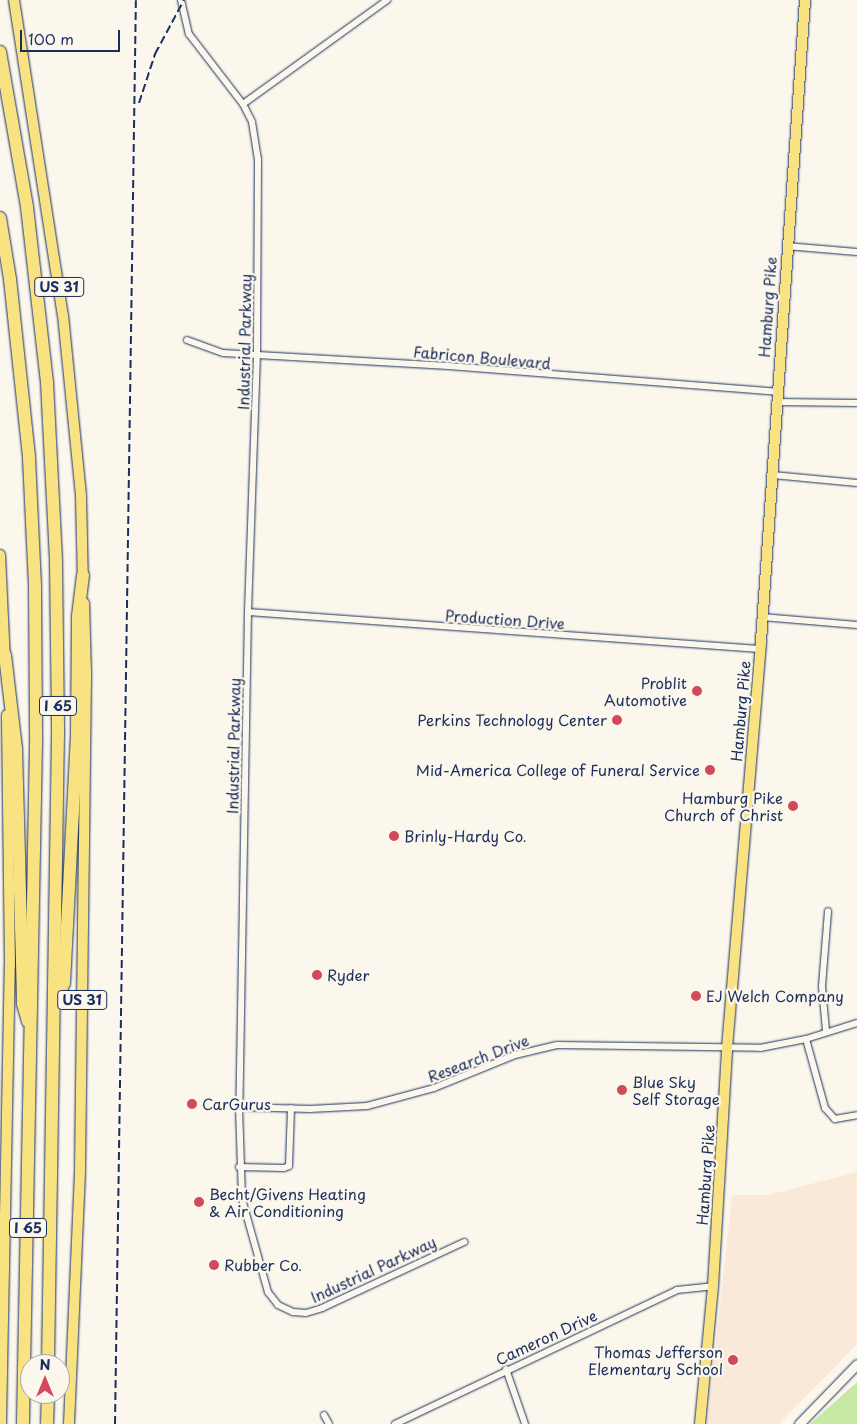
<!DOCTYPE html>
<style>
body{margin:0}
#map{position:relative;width:857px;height:1424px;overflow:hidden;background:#fbf7ec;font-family:"Playpen Sans",sans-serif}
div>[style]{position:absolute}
.built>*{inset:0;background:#fae8d8}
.green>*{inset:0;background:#c6eaa4}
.roads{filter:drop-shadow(0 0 1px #1b2f5e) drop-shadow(0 0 1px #1b2f5e)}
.street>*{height:6px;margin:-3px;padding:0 3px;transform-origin:3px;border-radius:3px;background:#fbf7ec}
.secondary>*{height:9px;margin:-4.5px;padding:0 4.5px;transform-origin:4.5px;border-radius:4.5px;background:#fbf7ec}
.primary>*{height:10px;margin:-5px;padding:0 5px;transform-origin:5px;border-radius:5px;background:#f8e281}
.highway>*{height:12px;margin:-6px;padding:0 6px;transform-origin:6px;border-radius:6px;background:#f8e281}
.rail>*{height:2px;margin-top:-1px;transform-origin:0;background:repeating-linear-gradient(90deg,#1b2f5e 0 8px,transparent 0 12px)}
.dots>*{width:14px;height:14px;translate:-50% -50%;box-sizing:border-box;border:2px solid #fbf7ec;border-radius:50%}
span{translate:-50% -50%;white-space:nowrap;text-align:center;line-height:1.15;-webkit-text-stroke:4.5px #fbf7ec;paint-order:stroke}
.shield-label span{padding:1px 4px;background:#fbf7ec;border:1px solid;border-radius:4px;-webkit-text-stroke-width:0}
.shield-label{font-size:14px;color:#1b2f5e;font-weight:700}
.street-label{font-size:15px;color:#1b2f5e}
.poi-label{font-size:15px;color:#1b2f5e}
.right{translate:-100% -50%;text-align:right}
.left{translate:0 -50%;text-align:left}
.north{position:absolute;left:20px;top:1354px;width:50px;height:50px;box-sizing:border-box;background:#fbf7ec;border:1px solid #a1a7b3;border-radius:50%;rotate:0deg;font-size:14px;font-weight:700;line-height:20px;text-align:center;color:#1b2f5e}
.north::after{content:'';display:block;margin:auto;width:18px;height:22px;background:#d1495b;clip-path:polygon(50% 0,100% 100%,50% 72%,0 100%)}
.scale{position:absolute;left:20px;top:30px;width:100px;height:22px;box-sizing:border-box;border:2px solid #1b2f5e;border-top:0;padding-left:6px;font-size:15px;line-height:18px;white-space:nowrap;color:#1b2f5e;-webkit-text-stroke:4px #fbf7ec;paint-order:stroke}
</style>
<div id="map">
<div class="built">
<i style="clip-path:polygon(857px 1172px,857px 1344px,779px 1424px,707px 1424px,732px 1195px,768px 1195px)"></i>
</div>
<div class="green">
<i style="clip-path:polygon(857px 1382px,857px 1424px,810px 1424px)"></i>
</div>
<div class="roads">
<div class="street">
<i style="left:181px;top:0;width:35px;rotate:77deg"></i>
<i style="left:189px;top:34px;width:88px;rotate:52.4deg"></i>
<i style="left:243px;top:104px;width:20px;rotate:63deg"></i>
<i style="left:252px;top:122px;width:37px;rotate:81deg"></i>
<i style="left:258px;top:159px;width:195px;rotate:90.3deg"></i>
<i style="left:257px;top:354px;width:258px;rotate:92deg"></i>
<i style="left:248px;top:612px;width:495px;rotate:91deg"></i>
<i style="left:239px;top:1107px;width:92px;rotate:88.1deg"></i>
<i style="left:242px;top:1199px;width:97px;rotate:74.4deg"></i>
<i style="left:268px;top:1292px;width:16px;rotate:52deg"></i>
<i style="left:278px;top:1305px;width:17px;rotate:25deg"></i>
<i style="left:293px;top:1312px;width:13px;rotate:4deg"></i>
<i style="left:306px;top:1313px;width:17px;rotate:-17deg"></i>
<i style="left:322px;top:1308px;width:157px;rotate:-24.9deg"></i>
<i style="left:243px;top:104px;width:178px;rotate:-35.8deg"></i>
<i style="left:786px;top:246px;width:71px;rotate:4.8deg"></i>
<i style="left:187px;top:340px;width:38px;rotate:20deg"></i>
<i style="left:223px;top:353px;width:226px;rotate:3.3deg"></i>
<i style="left:449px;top:366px;width:329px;rotate:4.5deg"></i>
<i style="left:777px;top:402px;width:80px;rotate:0.7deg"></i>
<i style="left:773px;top:475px;width:84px;rotate:5.4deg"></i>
<i style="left:248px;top:612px;width:513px;rotate:4.13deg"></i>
<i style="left:762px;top:617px;width:95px;rotate:4.8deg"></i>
<i style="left:826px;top:1031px;width:45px;rotate:-95.1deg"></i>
<i style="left:822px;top:986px;width:75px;rotate:-85.4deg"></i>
<i style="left:806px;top:1039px;width:72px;rotate:74.6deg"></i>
<i style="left:825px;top:1108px;width:15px;rotate:48deg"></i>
<i style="left:835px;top:1119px;width:22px;rotate:-10deg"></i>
<i style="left:239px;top:1107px;width:71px;rotate:1.6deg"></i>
<i style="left:310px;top:1109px;width:57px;rotate:-3deg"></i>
<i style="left:367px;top:1106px;width:69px;rotate:-15deg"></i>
<i style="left:434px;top:1088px;width:87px;rotate:-22.2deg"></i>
<i style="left:515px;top:1055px;width:43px;rotate:-13.4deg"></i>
<i style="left:557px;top:1045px;width:203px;rotate:0.8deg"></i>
<i style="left:760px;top:1048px;width:47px;rotate:-11.1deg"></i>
<i style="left:806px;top:1039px;width:53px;rotate:-17.4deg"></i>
<i style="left:239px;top:1167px;width:45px;rotate:1.3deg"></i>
<i style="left:284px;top:1168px;width:5px;rotate:-22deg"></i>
<i style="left:289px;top:1166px;width:58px;rotate:-88deg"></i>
<i style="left:506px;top:1369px;width:58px;rotate:70.9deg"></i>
<i style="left:324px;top:1415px;width:10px;rotate:61deg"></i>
<i style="left:395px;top:1424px;width:312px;rotate:-25.4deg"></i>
<i style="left:677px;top:1290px;width:36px;rotate:-6deg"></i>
</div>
<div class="secondary">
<i style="left:799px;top:1424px;width:83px;rotate:-46deg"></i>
</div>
<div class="primary">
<i style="left:14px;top:0;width:319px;rotate:81.2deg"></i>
<i style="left:63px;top:315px;width:182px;rotate:84.3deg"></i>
<i style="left:81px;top:496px;width:85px;rotate:88.7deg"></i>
<i style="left:0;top:555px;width:106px;rotate:87.3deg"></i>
<i style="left:1px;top:1424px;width:459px;rotate:-88.9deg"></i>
<i style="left:10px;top:965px;width:250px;rotate:-90.7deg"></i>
<i style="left:69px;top:1424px;width:254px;rotate:-87.5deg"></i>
<i style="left:80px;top:1170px;width:497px;rotate:-89.3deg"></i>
<i style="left:86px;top:673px;width:70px;rotate:-91.6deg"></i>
<i style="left:700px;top:1424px;width:139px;rotate:-84.6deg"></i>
<i style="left:713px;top:1286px;width:238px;rotate:-86.6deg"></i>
<i style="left:727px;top:1048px;width:408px;rotate:-85.2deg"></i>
<i style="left:761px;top:641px;width:643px;rotate:-86.07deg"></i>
</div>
<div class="highway">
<i style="left:0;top:52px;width:157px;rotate:80.1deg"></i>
<i style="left:27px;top:207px;width:176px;rotate:83.5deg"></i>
<i style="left:47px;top:382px;width:180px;rotate:87.1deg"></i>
<i style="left:56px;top:562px;width:172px;rotate:89.3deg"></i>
<i style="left:58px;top:734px;width:630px;rotate:90.91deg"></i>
<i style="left:0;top:218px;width:62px;rotate:80.7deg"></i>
<i style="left:10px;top:279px;width:180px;rotate:83.9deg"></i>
<i style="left:29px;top:458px;width:128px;rotate:87.3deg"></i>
<i style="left:35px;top:586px;width:159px;rotate:89.6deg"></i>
<i style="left:36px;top:745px;width:679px;rotate:91.1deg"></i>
<i style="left:5px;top:655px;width:94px;rotate:83.3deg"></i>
<i style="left:16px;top:748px;width:256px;rotate:88.4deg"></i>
<i style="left:23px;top:1004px;width:18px;rotate:74deg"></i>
<i style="left:57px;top:1000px;width:18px;rotate:-68deg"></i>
<i style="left:64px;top:983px;width:250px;rotate:-87deg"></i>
<i style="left:77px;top:733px;width:117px;rotate:-89.5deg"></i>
<i style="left:78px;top:616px;width:41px;rotate:-83deg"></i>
<i style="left:47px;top:1424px;width:30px;rotate:-88deg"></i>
</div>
</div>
<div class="rail">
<i style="left:139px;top:103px;width:52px;rotate:-71.9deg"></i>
<i style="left:155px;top:54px;width:61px;rotate:-61.8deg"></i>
<i style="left:115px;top:1424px;width:1424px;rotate:-89.16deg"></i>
</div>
<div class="dots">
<i style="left:697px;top:691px;background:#d1495b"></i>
<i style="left:617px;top:720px;background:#d1495b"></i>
<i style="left:710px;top:770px;background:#d1495b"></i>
<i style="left:793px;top:806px;background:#d1495b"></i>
<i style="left:394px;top:836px;background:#d1495b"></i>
<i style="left:317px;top:975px;background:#d1495b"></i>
<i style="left:696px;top:996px;background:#d1495b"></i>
<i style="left:622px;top:1090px;background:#d1495b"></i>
<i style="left:192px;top:1104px;background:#d1495b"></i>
<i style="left:199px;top:1202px;background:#d1495b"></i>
<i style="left:214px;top:1265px;background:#d1495b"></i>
<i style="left:733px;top:1360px;background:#d1495b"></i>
</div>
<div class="shield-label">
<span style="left:59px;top:287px">US 31</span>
<span style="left:58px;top:706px">I 65</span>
<span style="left:82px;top:1000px">US 31</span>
<span style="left:28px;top:1228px">I 65</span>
</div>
<div class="street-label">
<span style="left:767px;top:307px;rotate:-86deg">Hamburg Pike</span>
<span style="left:244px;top:342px;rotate:-89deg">Industrial Parkway</span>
<span style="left:482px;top:357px;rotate:5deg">Fabricon Boulevard</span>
<span style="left:505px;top:619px;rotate:4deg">Production Drive</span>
<span style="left:740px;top:711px;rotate:-85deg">Hamburg Pike</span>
<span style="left:233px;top:746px;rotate:-89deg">Industrial Parkway</span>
<span style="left:478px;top:1058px;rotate:-21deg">Research Drive</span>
<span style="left:705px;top:1175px;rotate:-86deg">Hamburg Pike</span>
<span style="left:373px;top:1269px;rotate:-25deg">Industrial Parkway</span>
<span style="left:546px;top:1337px;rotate:-25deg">Cameron Drive</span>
</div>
<div class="poi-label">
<span class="right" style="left:687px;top:691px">Problit<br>Automotive</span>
<span class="right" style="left:607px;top:720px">Perkins Technology Center</span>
<span class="right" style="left:700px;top:770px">Mid-America College of Funeral Service</span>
<span class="right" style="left:783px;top:806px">Hamburg Pike<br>Church of Christ</span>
<span class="left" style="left:404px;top:836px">Brinly-Hardy Co.</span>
<span class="left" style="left:327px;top:975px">Ryder</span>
<span class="left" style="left:706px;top:996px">EJ Welch Company</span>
<span class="left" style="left:632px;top:1090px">Blue Sky<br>Self Storage</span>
<span class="left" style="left:202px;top:1104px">CarGurus</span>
<span class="left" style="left:209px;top:1202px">Becht/Givens Heating<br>&amp; Air Conditioning</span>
<span class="left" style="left:224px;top:1265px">Rubber Co.</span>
<span class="right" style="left:723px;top:1360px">Thomas Jefferson<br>Elementary School</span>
</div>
<div class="north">N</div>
<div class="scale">100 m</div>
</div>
